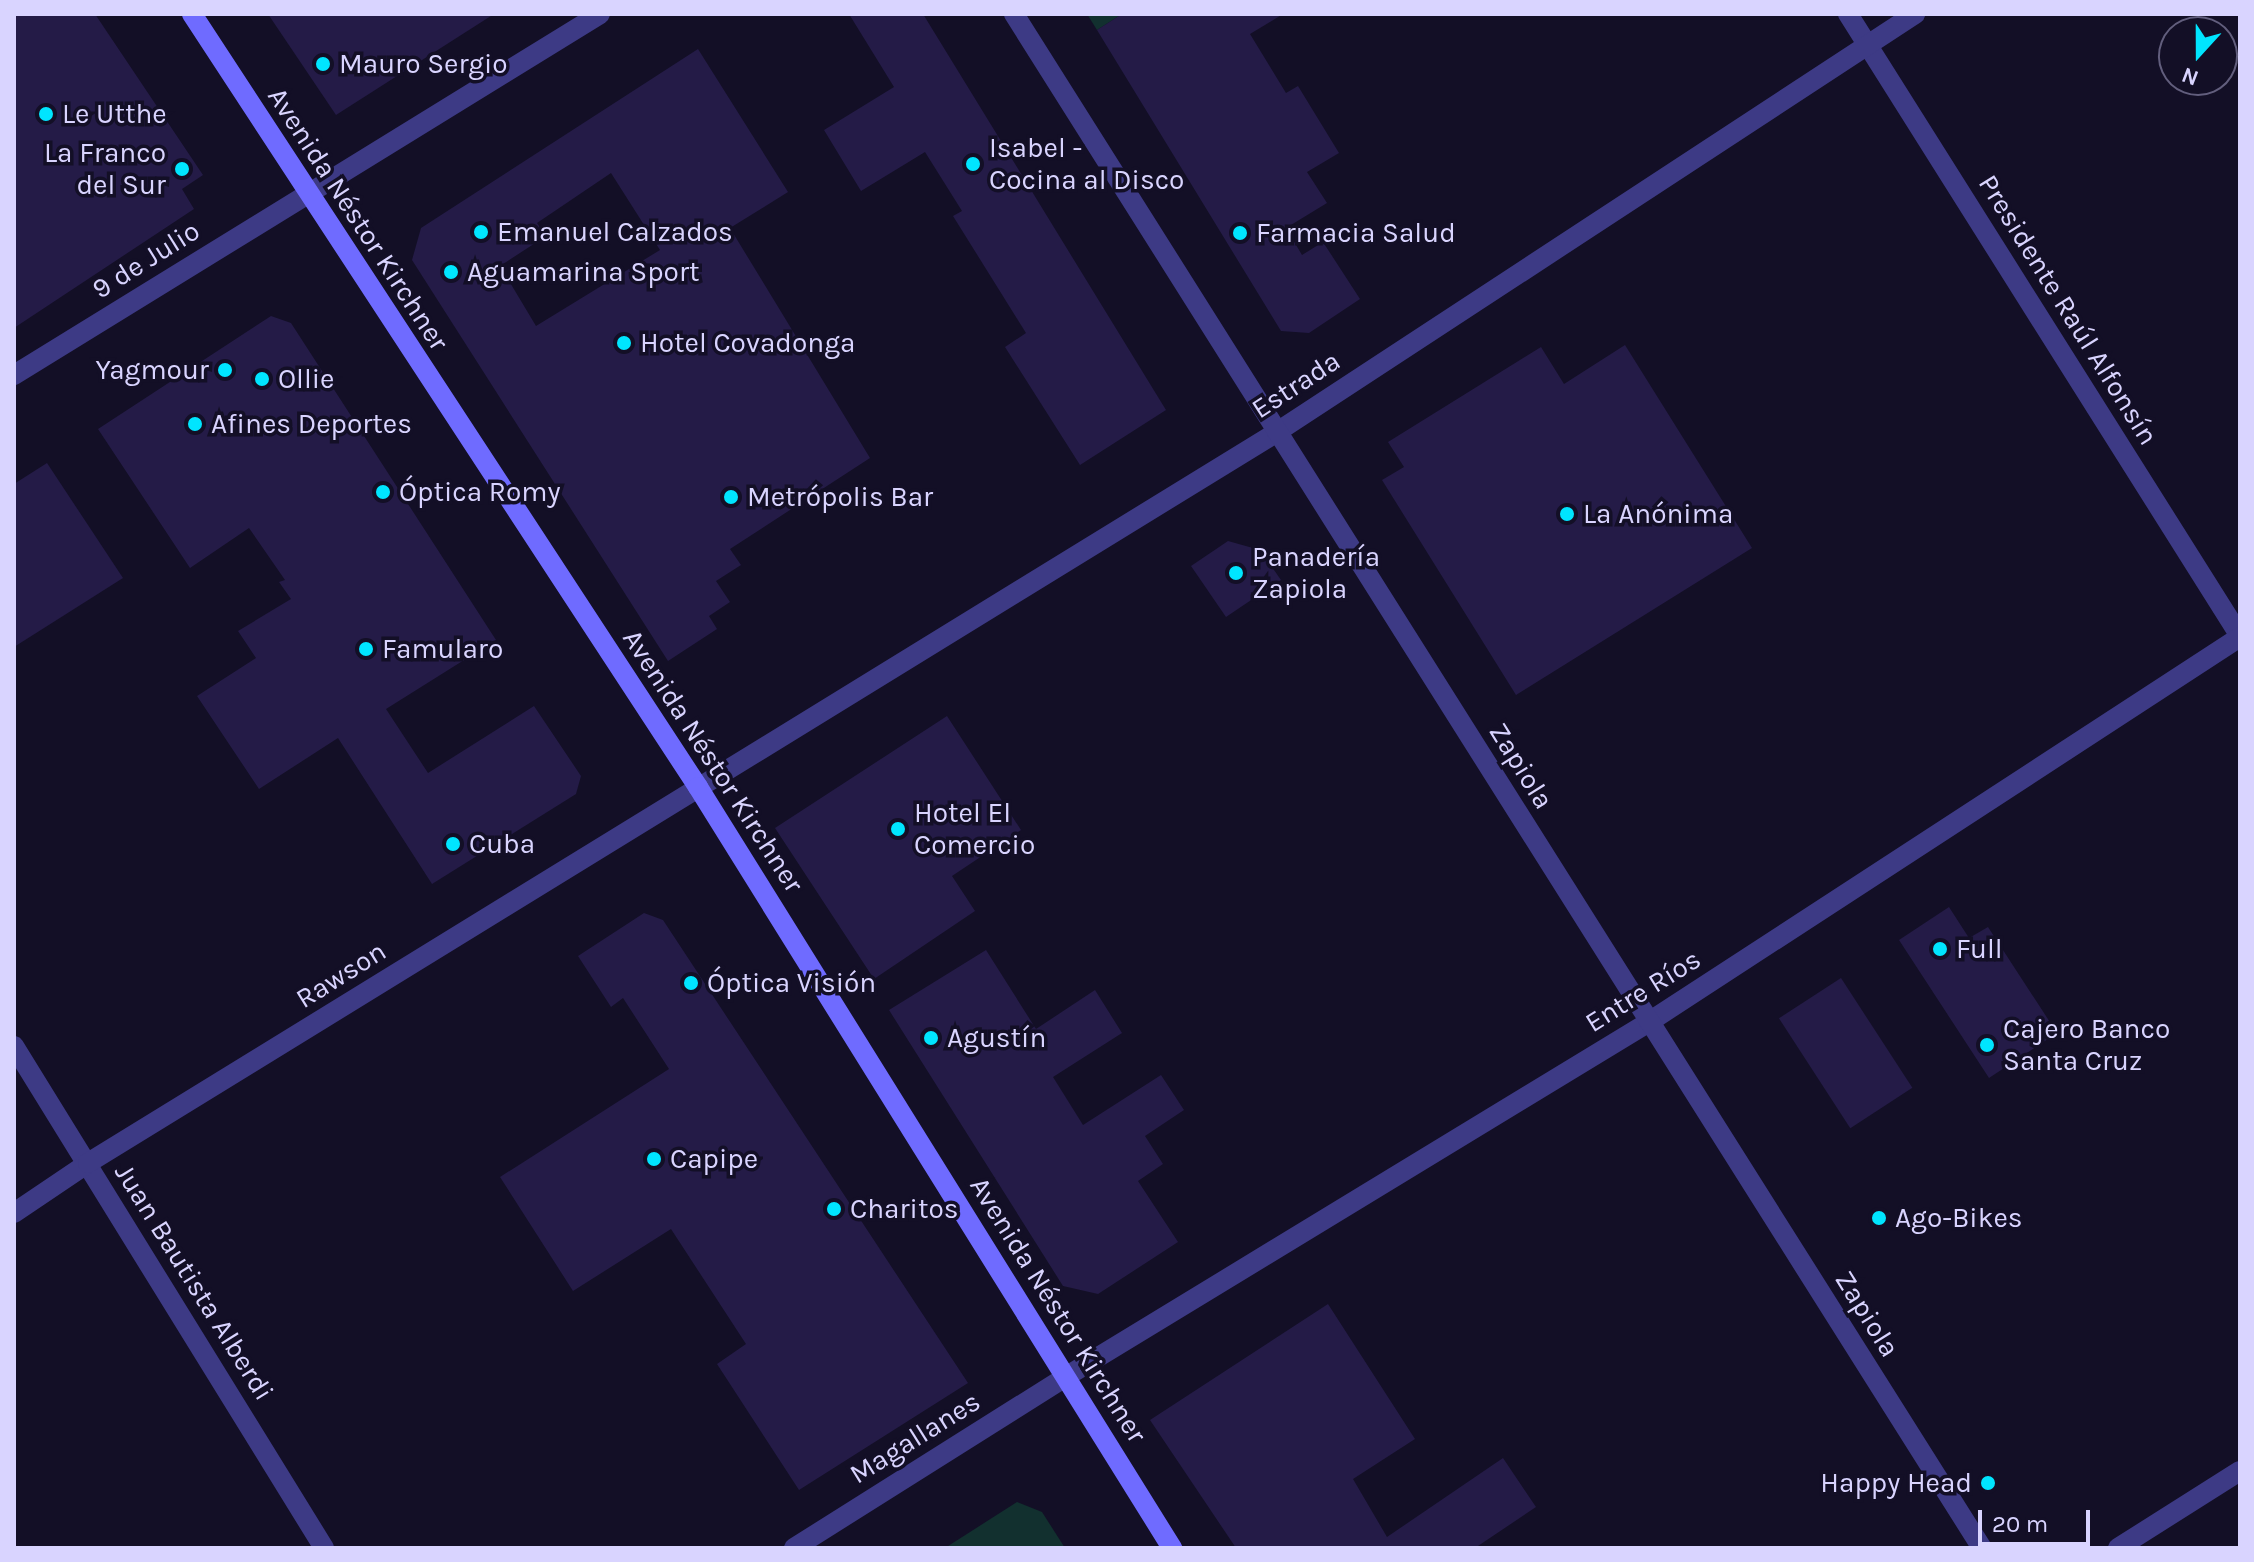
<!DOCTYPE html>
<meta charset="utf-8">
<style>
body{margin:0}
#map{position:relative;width:2254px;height:1562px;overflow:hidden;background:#130f26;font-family:Karla,sans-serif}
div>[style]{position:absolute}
.green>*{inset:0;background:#12302f}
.building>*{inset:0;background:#241b47;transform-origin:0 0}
.minor>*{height:20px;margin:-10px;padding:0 10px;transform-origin:10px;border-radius:10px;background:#3d3a85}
.tertiary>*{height:20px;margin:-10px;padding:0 10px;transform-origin:10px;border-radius:10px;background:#3d3a85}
.secondary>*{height:20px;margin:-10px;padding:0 10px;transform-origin:10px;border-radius:10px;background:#6f6bff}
.dots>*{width:22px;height:22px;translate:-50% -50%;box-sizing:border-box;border:4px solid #130f26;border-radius:50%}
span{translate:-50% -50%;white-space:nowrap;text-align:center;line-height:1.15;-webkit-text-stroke:7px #130f26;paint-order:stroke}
.poi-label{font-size:28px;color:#d9d4ff}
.left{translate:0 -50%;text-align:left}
.right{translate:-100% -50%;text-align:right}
.street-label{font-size:28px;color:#d9d4ff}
.frame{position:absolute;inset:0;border:16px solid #d9d4ff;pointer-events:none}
.north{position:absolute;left:2158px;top:16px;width:80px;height:80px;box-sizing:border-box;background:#130f26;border:2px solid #625e7d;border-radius:50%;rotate:201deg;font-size:22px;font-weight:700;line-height:32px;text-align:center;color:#d9d4ff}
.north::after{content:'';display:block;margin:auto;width:28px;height:36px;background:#00e5ff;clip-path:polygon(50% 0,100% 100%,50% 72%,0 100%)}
.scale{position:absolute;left:1978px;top:1510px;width:112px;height:36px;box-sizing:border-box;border:4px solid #d9d4ff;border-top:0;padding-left:10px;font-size:24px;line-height:28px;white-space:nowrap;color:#d9d4ff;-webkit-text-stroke:6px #130f26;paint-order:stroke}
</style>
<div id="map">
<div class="green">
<i style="clip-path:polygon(1087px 14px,1122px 14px,1097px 30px)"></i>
<i style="clip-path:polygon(1017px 1502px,1042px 1512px,1065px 1548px,945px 1548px)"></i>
</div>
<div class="building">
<i style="clip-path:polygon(14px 14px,95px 14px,203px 175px,182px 189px,194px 209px,14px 328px)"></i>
<i style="clip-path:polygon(268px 14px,494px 14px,336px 115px)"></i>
<i style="clip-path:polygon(849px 14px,923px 14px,1166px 410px,1080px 465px,1005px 347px,1026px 333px,953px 216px,962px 211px,925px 152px,861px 191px,824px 130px,894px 87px)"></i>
<i style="clip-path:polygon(1122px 14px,1283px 14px,1250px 34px,1286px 93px,1298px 86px,1339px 153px,1307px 172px,1327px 203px,1286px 228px,1302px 255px,1323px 242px,1360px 299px,1309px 333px,1281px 331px,1097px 30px)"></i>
<i style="clip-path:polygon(evenodd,698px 49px,788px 192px,730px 228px,870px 458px,730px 549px,741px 565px,716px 581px,730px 602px,709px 616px,717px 629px,668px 661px,412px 260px,421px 228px,698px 49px,611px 173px,660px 250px,536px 326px,500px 266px,546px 236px,537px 223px,611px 173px)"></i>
<i style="clip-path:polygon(271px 316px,291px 323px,496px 640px,386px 709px,428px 773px,534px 706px,581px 776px,576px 794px,432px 884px,338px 738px,259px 789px,197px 696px,256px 658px,238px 631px,291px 599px,279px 582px,285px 580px,249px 528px,190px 568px,98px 429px)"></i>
<i style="clip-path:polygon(1625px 345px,1752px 548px,1516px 695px,1382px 480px,1404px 467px,1388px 442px,1541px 347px,1564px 384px)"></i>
<i style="clip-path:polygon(47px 463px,123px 578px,14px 647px,14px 484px)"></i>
<i style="clip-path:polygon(1228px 541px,1260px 550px,1281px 580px,1226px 617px,1191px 566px)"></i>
<i style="clip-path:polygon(947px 716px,1021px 830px,952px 876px,975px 911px,874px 979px,775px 828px)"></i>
<i style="clip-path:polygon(1949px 907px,1969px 938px,1988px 927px,2057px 1033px,1989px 1078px,1899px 940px)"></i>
<i style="clip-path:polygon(644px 913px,663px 920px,968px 1383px,799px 1490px,717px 1364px,746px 1344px,671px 1229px,573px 1291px,500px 1177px,669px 1069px,623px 998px,611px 1007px,578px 956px)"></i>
<i style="clip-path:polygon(986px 950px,1036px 1029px,1095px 990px,1122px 1033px,1053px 1077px,1083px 1125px,1161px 1075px,1184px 1110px,1145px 1136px,1163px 1164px,1138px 1181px,1178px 1242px,1098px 1294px,1063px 1286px,889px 1010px)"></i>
<i style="left:1841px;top:978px;width:131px;height:74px;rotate:57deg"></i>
<i style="clip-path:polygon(1328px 1304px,1415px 1439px,1353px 1479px,1387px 1537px,1503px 1458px,1536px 1507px,1475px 1548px,1236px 1548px,1150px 1420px)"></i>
</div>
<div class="minor">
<i style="left:1848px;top:14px;width:735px;rotate:57.78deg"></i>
<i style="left:14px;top:375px;width:688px;rotate:-31.63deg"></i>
<i style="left:14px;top:1046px;width:590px;rotate:58.3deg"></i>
<i style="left:14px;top:1213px;width:89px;rotate:-34deg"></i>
<i style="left:88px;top:1163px;width:1396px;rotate:-31.58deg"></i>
<i style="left:1277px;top:432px;width:763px;rotate:-33.23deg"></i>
<i style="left:794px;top:1548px;width:323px;rotate:-32.2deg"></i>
<i style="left:1067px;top:1376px;width:681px;rotate:-31.31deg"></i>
<i style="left:1649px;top:1022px;width:705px;rotate:-33.08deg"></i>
<i style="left:2118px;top:1548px;width:144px;rotate:-32.3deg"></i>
</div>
<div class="tertiary">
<i style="left:1014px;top:14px;width:1814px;rotate:57.75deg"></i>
</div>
<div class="secondary">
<i style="left:192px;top:14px;width:924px;rotate:56.79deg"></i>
<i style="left:698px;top:787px;width:897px;rotate:58.08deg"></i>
</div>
<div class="dots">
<i style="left:323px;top:64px;background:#00e5ff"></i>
<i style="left:46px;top:114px;background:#00e5ff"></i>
<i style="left:973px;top:164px;background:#00e5ff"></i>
<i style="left:182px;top:169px;background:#00e5ff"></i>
<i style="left:481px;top:232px;background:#00e5ff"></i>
<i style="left:1240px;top:233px;background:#00e5ff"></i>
<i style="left:451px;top:272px;background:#00e5ff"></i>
<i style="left:624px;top:343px;background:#00e5ff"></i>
<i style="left:225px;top:370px;background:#00e5ff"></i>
<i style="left:262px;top:379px;background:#00e5ff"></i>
<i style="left:195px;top:424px;background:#00e5ff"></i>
<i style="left:383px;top:492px;background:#00e5ff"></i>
<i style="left:731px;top:497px;background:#00e5ff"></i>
<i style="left:1567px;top:514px;background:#00e5ff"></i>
<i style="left:1236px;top:573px;background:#00e5ff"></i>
<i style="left:366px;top:649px;background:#00e5ff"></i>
<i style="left:898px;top:829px;background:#00e5ff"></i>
<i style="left:453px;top:844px;background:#00e5ff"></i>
<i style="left:1940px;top:949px;background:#00e5ff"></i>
<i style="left:691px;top:983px;background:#00e5ff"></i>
<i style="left:931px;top:1038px;background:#00e5ff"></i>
<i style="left:1987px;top:1045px;background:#00e5ff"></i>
<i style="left:654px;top:1159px;background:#00e5ff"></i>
<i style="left:834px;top:1209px;background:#00e5ff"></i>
<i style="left:1879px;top:1218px;background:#00e5ff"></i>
<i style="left:1988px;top:1483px;background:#00e5ff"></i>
</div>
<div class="poi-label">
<span class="left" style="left:339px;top:64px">Mauro Sergio</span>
<span class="left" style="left:62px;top:114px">Le Utthe</span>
<span class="left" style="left:989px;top:164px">Isabel -<br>Cocina al Disco</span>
<span class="right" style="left:166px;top:169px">La Franco<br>del Sur</span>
<span class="left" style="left:497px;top:232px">Emanuel Calzados</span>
<span class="left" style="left:1256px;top:233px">Farmacia Salud</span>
<span class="left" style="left:467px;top:272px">Aguamarina Sport</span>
<span class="left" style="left:640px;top:343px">Hotel Covadonga</span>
<span class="right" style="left:209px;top:370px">Yagmour</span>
<span class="left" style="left:278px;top:379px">Ollie</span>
<span class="left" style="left:211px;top:424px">Afines Deportes</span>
<span class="left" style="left:399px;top:492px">Óptica Romy</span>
<span class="left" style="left:747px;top:497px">Metrópolis Bar</span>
<span class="left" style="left:1583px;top:514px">La Anónima</span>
<span class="left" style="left:1252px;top:573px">Panadería<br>Zapiola</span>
<span class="left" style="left:382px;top:649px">Famularo</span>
<span class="left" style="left:914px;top:829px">Hotel El<br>Comercio</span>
<span class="left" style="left:469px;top:844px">Cuba</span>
<span class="left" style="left:1956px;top:949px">Full</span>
<span class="left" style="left:707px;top:983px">Óptica Visión</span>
<span class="left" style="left:2003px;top:1045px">Cajero Banco<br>Santa Cruz</span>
<span class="left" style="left:947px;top:1038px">Agustín</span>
<span class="left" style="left:670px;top:1159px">Capipe</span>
<span class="left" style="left:850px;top:1209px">Charitos</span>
<span class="left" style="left:1895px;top:1218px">Ago-Bikes</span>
<span class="right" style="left:1972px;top:1483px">Happy Head</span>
</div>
<div class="street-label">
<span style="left:358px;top:219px;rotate:57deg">Avenida Néstor Kirchner</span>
<span style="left:146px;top:260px;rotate:-32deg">9 de Julio</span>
<span style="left:2068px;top:310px;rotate:58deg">Presidente Raúl Alfonsín</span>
<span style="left:1296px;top:385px;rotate:-33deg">Estrada</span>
<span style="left:713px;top:761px;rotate:57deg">Avenida Néstor Kirchner</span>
<span style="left:1521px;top:766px;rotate:58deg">Zapiola</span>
<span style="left:341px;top:975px;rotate:-32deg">Rawson</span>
<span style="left:1643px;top:991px;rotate:-32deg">Entre Ríos</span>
<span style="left:194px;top:1282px;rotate:58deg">Juan Bautista Alberdi</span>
<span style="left:1058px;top:1310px;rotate:58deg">Avenida Néstor Kirchner</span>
<span style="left:1867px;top:1314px;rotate:58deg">Zapiola</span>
<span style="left:915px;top:1438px;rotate:-32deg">Magallanes</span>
</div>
<div class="frame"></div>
<div class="north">N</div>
<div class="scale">20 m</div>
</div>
